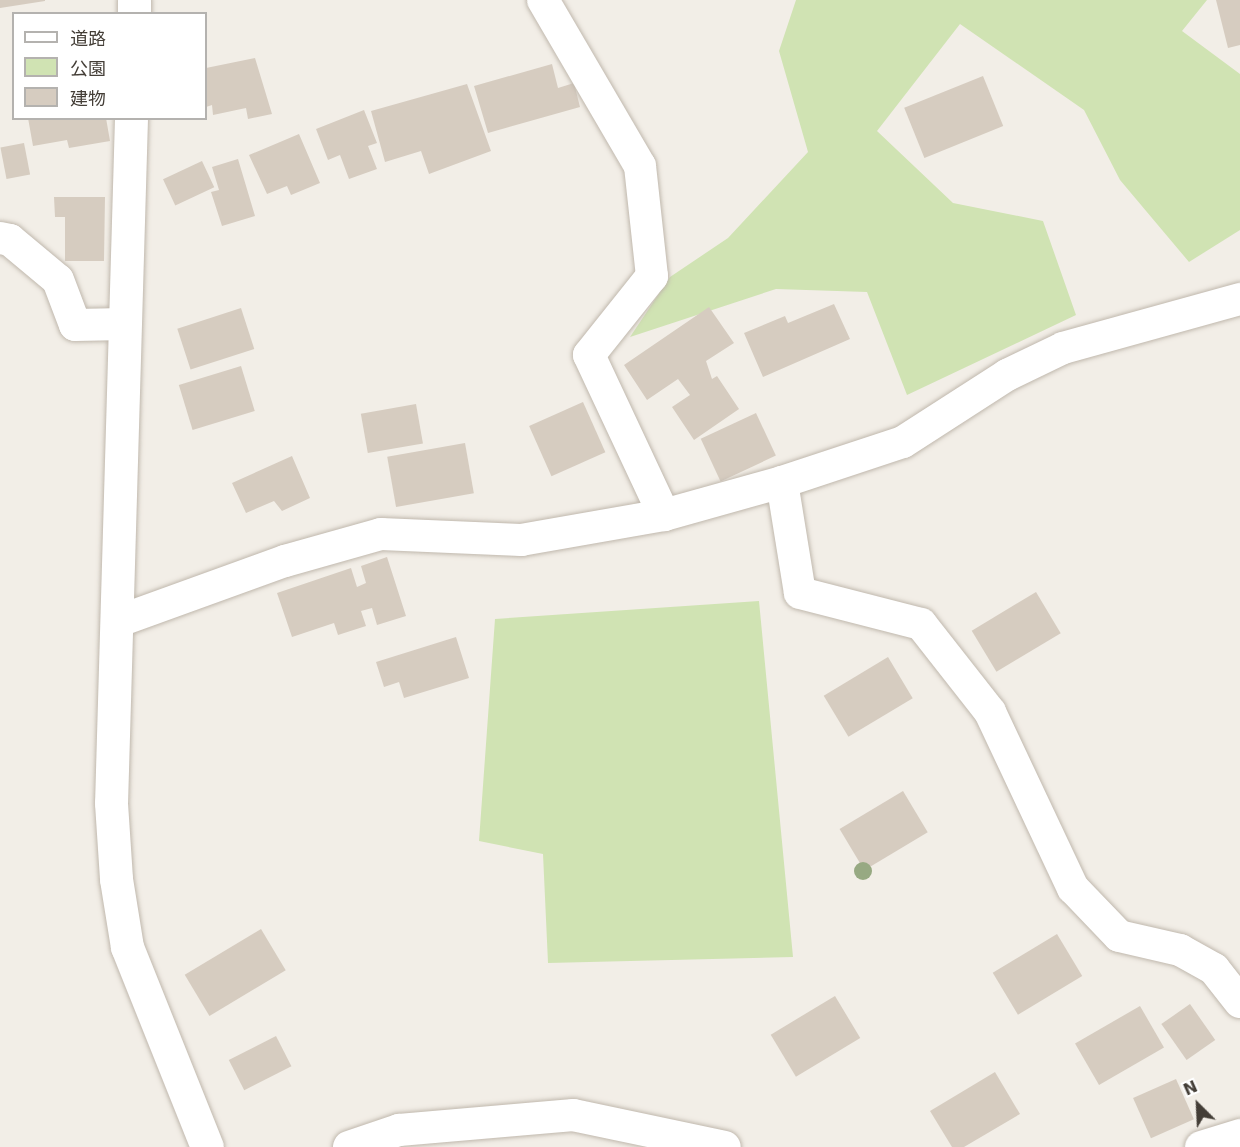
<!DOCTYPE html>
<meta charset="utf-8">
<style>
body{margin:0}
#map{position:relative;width:1240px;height:1147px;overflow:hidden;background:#f2eee7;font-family:"DejaVu Sans","Noto Sans JP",sans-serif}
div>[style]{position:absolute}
.green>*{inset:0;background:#d0e3b3}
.building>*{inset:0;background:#d6ccc0;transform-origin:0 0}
.roads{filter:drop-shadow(0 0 2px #c0b8ad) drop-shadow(0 0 2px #c0b8ad)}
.minor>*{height:32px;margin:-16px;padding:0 16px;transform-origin:16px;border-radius:16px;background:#fff}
.tertiary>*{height:33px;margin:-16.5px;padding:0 16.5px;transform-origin:16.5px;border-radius:16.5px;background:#fff}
.trees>*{width:18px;height:18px;margin:-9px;border-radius:50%;background:#97a982}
span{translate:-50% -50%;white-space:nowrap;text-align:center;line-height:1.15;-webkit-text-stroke:5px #fff;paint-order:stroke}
.legend{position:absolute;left:12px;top:12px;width:195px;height:108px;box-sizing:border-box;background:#fff;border:2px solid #b4b2af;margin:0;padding:8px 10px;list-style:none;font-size:18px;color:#443e37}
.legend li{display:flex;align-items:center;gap:12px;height:30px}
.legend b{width:30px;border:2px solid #b4b2af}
.north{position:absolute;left:1168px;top:1075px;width:60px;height:60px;-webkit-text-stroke:4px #fff;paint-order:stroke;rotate:336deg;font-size:16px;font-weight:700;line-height:24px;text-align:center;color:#443e37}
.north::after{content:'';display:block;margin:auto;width:21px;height:27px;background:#443e37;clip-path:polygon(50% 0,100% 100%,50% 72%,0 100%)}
</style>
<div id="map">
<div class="green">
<i style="clip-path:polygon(796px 0,1207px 0,1182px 31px,1240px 74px,1240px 230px,1189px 262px,1120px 180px,1084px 110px,960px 24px,877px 131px,953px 203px,1043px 221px,1076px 315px,907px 395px,867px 292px,776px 289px,630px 337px,670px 277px,728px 238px,808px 152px,779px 51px)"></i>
<i style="clip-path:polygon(759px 601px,793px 957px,548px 963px,543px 854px,479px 841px,495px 619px)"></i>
</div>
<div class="building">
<i style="clip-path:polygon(0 0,45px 0,45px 1px,0 8px)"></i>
<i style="clip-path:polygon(1216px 0,1240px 0,1240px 45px,1228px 48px)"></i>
<i style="clip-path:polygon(255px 58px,272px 114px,248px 119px,246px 108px,213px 115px,212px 105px,206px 107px,206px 68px)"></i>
<i style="clip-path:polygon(552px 64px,558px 88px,574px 83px,580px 107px,488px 133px,474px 86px)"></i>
<i style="left:983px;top:76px;width:54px;height:85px;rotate:68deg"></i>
<i style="clip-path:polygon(467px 84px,491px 151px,429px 174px,421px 151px,385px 162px,371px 111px)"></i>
<i style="clip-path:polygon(364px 110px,377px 143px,368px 146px,377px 169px,349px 179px,340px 155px,328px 160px,316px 129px)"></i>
<i style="clip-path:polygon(28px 118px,106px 118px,110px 141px,69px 148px,67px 140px,33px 146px)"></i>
<i style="clip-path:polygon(299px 134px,320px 183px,291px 195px,287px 186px,267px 194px,249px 155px)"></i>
<i style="left:24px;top:143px;width:32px;height:24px;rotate:79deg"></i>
<i style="clip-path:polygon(238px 159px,255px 216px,222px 226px,211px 192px,219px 190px,212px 167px)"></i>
<i style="left:202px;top:161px;width:29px;height:43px;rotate:65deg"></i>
<i style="clip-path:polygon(54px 197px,105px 197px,104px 261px,65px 261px,65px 217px,55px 217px)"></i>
<i style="clip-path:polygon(834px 304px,850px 339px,763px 377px,744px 333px,785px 316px,788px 323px)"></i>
<i style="clip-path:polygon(709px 307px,734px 343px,706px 361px,712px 379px,717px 376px,739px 409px,694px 440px,672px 407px,690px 395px,678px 379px,647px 400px,624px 365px)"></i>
<i style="left:241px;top:308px;width:43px;height:67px;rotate:72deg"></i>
<i style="left:241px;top:366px;width:47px;height:65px;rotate:73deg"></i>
<i style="left:583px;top:402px;width:55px;height:59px;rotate:66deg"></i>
<i style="left:416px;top:404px;width:40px;height:56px;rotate:80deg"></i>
<i style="left:756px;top:413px;width:47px;height:61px;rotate:65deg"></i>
<i style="left:465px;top:443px;width:51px;height:79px;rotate:80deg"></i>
<i style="clip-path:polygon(292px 456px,310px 498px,282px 511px,274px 501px,246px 513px,232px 483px)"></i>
<i style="clip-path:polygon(387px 557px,406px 616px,377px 625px,372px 608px,361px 611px,366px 626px,338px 635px,334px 623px,292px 637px,277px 593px,351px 568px,357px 587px,366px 583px,361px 566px)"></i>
<i style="left:1036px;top:592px;width:48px;height:75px;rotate:59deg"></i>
<i style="clip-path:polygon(456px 637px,469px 678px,404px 698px,399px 682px,384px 687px,376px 662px)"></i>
<i style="left:888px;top:657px;width:48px;height:75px;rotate:59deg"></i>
<i style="left:903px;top:791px;width:48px;height:74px;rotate:59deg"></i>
<i style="left:261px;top:929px;width:48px;height:89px;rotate:59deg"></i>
<i style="left:1057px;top:934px;width:49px;height:75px;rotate:59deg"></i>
<i style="left:835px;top:996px;width:49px;height:75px;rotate:59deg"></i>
<i style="left:1190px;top:1004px;width:44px;height:35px;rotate:55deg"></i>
<i style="left:1140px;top:1006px;width:48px;height:75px;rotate:60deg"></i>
<i style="left:276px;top:1036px;width:34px;height:53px;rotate:63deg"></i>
<i style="clip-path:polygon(995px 1072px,1020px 1114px,964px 1147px,952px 1147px,930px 1111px)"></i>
<i style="left:1176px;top:1079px;width:44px;height:47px;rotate:66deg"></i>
</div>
<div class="roads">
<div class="minor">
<i style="left:543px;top:0;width:192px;rotate:59.7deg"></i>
<i style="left:640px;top:166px;width:111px;rotate:83.8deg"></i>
<i style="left:652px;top:276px;width:101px;rotate:128.6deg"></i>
<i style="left:589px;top:355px;width:177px;rotate:64.9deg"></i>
<i style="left:0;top:238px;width:10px;rotate:11deg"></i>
<i style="left:10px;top:240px;width:62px;rotate:39.8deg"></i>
<i style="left:58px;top:280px;width:48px;rotate:69.3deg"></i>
<i style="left:75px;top:325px;width:50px;rotate:-1.1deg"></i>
<i style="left:782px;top:482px;width:112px;rotate:80.8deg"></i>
<i style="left:800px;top:593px;width:125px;rotate:14.4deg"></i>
<i style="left:921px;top:624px;width:112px;rotate:51.9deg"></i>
<i style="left:990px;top:712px;width:195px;rotate:64.8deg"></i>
<i style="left:1073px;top:888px;width:66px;rotate:46.2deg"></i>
<i style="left:1119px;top:936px;width:63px;rotate:12.9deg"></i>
<i style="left:1180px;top:950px;width:39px;rotate:29deg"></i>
<i style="left:1214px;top:969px;width:42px;rotate:51.8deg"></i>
<i style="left:119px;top:621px;width:177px;rotate:-19.9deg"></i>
<i style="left:285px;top:561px;width:100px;rotate:-15.7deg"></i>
<i style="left:381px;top:534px;width:140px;rotate:2.5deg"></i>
<i style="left:521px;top:540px;width:145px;rotate:-9.9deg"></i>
<i style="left:664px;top:515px;width:123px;rotate:-15.6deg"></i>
<i style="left:782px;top:482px;width:127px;rotate:-18.3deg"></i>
<i style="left:903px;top:442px;width:124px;rotate:-32.8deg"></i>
<i style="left:1007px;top:375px;width:62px;rotate:-25.7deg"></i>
<i style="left:1063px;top:348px;width:184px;rotate:-15.5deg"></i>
<i style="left:349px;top:1147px;width:53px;rotate:-18.8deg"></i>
<i style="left:399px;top:1130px;width:175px;rotate:-4.9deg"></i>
<i style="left:573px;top:1115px;width:155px;rotate:11.9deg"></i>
<i style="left:1201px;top:1147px;width:41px;rotate:-17.1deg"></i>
</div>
<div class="tertiary">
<i style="left:134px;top:14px;width:14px;rotate:-90deg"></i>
<i style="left:131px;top:118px;width:685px;rotate:91.67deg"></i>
<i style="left:111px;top:803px;width:76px;rotate:86.2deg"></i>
<i style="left:116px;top:879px;width:69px;rotate:80.8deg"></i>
<i style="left:127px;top:947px;width:215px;rotate:68.2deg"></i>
</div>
</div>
<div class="trees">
<i style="left:863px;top:871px"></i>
</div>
<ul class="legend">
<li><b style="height:8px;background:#fff"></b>道路</li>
<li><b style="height:16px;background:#d0e3b3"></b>公園</li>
<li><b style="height:16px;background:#d6ccc0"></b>建物</li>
</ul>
<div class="north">N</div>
</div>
